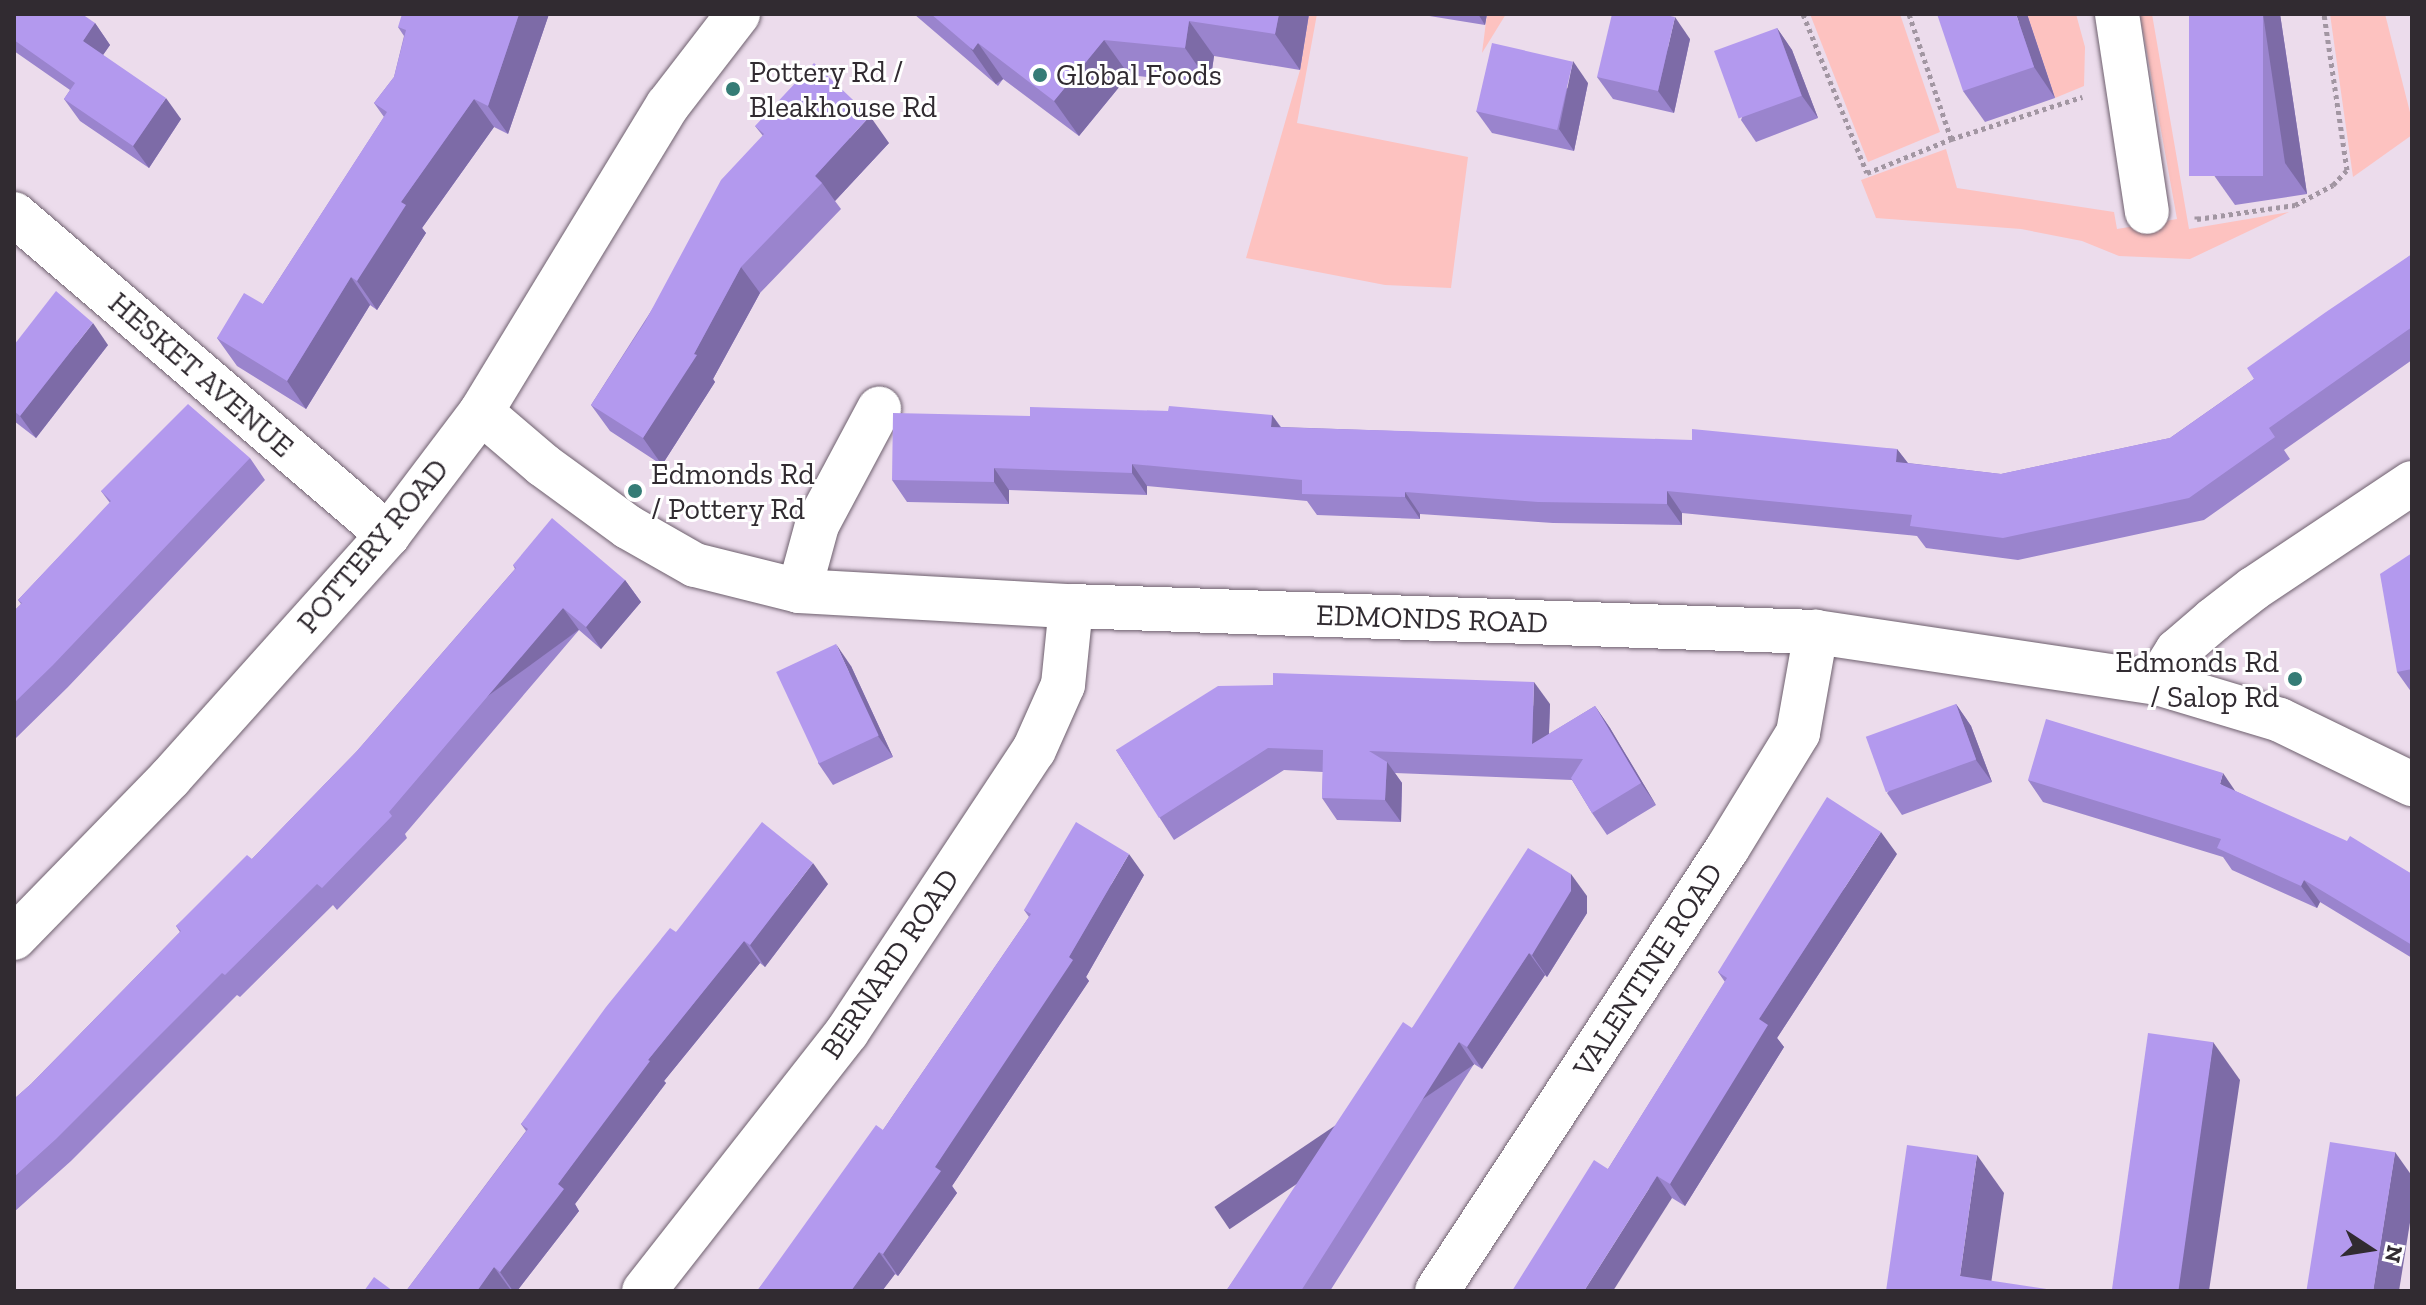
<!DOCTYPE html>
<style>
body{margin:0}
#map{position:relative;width:2426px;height:1305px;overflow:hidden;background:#ecdcec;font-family:"Zilla Slab",serif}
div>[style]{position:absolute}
.green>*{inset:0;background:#fdc2c0}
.path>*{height:5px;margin-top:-2.5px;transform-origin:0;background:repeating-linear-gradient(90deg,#a296a2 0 4px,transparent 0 8px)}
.roads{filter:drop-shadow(0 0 2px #6e606e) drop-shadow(0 0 2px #6e606e)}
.minor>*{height:44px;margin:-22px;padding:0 22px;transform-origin:22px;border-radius:22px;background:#fff}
.wall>*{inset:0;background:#9a84cd}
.shaded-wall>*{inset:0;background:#7d6ba7;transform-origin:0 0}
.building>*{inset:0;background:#b399ee;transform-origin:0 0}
.dots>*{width:22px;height:22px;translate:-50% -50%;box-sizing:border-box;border:4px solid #fff;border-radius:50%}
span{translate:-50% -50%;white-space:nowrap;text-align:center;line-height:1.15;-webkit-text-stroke:6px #fff;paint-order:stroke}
.poi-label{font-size:30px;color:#312b31}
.left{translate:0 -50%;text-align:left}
.right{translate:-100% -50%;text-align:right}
.street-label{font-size:30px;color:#312b31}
.frame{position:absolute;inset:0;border:16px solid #312b31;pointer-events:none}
.north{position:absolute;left:2330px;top:1209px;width:80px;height:80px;-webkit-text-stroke:6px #fff;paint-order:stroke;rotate:102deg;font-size:22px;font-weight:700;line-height:32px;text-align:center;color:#312b31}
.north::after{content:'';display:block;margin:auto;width:28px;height:36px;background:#312b31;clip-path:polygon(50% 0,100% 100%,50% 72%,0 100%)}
</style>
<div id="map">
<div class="green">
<i style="clip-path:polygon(1309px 14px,1317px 14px,1297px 123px,1468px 157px,1451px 288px,1385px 285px,1246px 258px,1300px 70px)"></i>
<i style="clip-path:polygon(1487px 14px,1506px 14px,1482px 53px)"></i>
<i style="clip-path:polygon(1810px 14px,1900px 14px,1940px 132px,1868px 162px)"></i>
<i style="clip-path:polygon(2027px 14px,2076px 14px,2085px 47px,2084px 86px,2055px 98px)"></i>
<i style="clip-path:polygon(2140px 14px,2152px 14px,2189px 229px,2289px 212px,2190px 259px,2119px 256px,2082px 241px,2021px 229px,1876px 218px,1861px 180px,1946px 149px,1957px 188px,2114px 212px,2117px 229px,2177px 219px)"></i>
<i style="clip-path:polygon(2330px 14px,2385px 14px,2412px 120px,2412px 135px,2353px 177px)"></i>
</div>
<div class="path">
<i style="left:1803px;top:14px;width:171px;rotate:68.1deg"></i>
<i style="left:1867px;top:173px;width:91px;rotate:-22deg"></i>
<i style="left:1951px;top:139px;width:138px;rotate:-17.8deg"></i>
<i style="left:1909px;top:14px;width:132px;rotate:71.4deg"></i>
<i style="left:2197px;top:216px;width:3px;rotate:90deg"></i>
<i style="left:2197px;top:219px;width:99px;rotate:-8.1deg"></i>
<i style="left:2295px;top:205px;width:43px;rotate:-27.8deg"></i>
<i style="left:2333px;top:185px;width:21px;rotate:-47deg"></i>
<i style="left:2347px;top:170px;width:158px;rotate:-98.4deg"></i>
</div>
<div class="roads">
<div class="minor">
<i style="left:2117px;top:14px;width:200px;rotate:81.4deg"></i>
<i style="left:14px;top:214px;width:493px;rotate:40.6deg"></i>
<i style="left:481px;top:412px;width:82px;rotate:40.5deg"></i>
<i style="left:543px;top:465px;width:105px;rotate:36.1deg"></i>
<i style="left:628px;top:527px;width:77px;rotate:29.6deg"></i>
<i style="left:695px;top:565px;width:107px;rotate:14deg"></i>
<i style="left:799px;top:591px;width:272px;rotate:3.2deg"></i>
<i style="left:1071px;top:606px;width:745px;rotate:2deg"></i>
<i style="left:1816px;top:632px;width:345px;rotate:8.5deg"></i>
<i style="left:2157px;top:683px;width:128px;rotate:16.7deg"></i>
<i style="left:2280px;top:720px;width:147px;rotate:25.9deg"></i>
<i style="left:799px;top:591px;width:68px;rotate:-74.7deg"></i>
<i style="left:817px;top:525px;width:132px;rotate:-61.9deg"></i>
<i style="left:2157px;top:683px;width:38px;rotate:-58deg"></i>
<i style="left:2177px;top:651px;width:48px;rotate:-40.7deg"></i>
<i style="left:2213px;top:620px;width:51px;rotate:-37.8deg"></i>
<i style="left:2253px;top:589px;width:191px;rotate:-33.7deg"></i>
<i style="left:14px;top:938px;width:223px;rotate:-45.7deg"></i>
<i style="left:170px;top:778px;width:326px;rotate:-48.1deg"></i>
<i style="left:388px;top:535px;width:154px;rotate:-52.9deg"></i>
<i style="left:481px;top:412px;width:359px;rotate:-58.7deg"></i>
<i style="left:668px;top:105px;width:115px;rotate:-52.4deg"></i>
<i style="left:644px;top:1291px;width:329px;rotate:-51.9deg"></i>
<i style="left:847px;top:1032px;width:338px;rotate:-56.5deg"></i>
<i style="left:1034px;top:750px;width:71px;rotate:-66deg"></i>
<i style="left:1063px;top:685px;width:79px;rotate:-84.2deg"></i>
<i style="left:1437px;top:1291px;width:529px;rotate:-56.73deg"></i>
<i style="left:1727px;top:849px;width:136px;rotate:-58.5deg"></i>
<i style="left:1798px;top:733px;width:103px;rotate:-79.9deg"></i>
</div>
</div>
<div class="wall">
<i style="clip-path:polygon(14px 14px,95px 23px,110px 45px,103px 55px,181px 119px,149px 168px,80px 121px,64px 99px,70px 90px,14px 51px)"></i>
<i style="clip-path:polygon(549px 14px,508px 134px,494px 127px,422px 228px,426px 233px,377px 310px,370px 305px,306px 409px,237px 366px,217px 338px,263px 304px,384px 117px,374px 103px,394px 77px,404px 36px,398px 27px)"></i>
<i style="clip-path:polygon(914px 14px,1309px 14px,1300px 70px,1214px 56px,1210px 84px,1129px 75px,1079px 136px,1003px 79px,998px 86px)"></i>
<i style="clip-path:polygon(1417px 14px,1487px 14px,1485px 25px)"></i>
<i style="clip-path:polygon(2027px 14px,2055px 98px,1985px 122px,1963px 91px)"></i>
<i style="clip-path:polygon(2189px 14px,2280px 14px,2307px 194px,2235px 205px,2213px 174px)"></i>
<i style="clip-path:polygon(1777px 28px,1792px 50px,1818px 118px,1756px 142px,1741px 120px)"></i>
<i style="clip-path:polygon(1690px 39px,1674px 113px,1613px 99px,1597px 77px)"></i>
<i style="clip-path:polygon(1588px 83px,1574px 151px,1492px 133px,1476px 111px)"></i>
<i style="clip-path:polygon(755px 126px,889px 143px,835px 201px,841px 209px,760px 293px,713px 379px,715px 382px,662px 465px,610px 431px,591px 405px,763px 136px)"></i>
<i style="clip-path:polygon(2412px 254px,2412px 360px,2284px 450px,2290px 459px,2204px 520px,2018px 560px,1926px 548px,1917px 536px,1682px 513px,1682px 525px,1553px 523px,1420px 514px,1420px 519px,1317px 515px,1307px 501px,1147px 486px,1147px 495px,1009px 490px,1009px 504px,907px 502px,892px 480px,1030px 416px,1272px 415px,1281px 427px,1897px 449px,1908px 463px,2001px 474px,2170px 438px,2254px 379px)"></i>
<i style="clip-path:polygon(14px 345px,108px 345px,36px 438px,14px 421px)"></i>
<i style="clip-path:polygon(250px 458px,265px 480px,68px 687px,14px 740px,14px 611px,21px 604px,18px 600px,110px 503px,101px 491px)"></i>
<i style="clip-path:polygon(2412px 553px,2412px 693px,2397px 672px)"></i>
<i style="clip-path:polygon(513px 565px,625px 580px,641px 602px,601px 649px,579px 630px,405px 834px,407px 838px,337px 910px,333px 905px,240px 997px,237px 995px,71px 1161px,14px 1212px,14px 1099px,31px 1084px,180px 932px,176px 926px,252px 859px,357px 751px,515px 569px)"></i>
<i style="clip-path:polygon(851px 666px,893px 757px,833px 785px,818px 763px)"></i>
<i style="clip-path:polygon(1550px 704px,1549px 734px,1595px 706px,1610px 728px,1656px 805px,1607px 835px,1592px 813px,1572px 780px,1395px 773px,1402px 783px,1401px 822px,1337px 820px,1322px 798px,1323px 772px,1284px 770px,1174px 840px,1116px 750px)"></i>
<i style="clip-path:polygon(1956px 704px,1971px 726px,1992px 782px,1902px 815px,1887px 793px)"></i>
<i style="clip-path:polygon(2028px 780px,2235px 791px,2412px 874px,2412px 958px,2320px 902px,2317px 908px,2232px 870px,2223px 857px,2043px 802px)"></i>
<i style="clip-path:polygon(1897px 854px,1777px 1038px,1784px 1047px,1685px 1206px,1672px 1198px,1608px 1169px,1725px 982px,1718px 972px)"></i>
<i style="clip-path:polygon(1144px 875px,1086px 977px,1089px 981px,952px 1186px,957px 1193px,898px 1276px,895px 1274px,882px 1291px,757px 1291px,883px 1130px,1029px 917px,1024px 910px)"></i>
<i style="clip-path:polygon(828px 884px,765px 967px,760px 963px,664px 1081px,666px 1083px,575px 1204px,579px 1211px,517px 1291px,512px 1291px,510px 1289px,508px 1291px,406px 1291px,526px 1131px,521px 1124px,676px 932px)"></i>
<i style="clip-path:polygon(1587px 896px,1587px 913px,1547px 977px,1545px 975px,1482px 1069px,1474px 1064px,1330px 1291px,1226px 1291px,1412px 1028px)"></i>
</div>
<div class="shaded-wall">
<i style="clip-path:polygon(519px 14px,549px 14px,508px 134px,488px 106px)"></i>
<i style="clip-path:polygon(1279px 14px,1309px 14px,1300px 70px,1275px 34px)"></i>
<i style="clip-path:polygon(1478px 14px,1487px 14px,1485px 25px)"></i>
<i style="clip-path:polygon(2016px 14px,2027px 14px,2055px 98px,2034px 67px)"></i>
<i style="clip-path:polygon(2263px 14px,2280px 14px,2307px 194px,2285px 163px)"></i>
<i style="clip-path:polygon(1675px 17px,1690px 39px,1674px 113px,1658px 91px)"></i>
<i style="clip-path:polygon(1189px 21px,1214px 56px,1210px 84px,1185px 48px)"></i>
<i style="clip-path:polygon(95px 23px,110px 45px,98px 62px,83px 41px)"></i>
<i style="clip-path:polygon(1777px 28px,1792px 50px,1818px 118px,1802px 96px)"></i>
<i style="clip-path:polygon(1104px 40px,1129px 75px,1079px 136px,1054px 101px)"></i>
<i style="left:978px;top:43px;width:44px;height:9px;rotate:55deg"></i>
<i style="clip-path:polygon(1573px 61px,1588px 83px,1574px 151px,1559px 129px)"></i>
<i style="clip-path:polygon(166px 98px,181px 119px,149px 168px,133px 146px)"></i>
<i style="clip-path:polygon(474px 99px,494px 127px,422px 228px,426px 233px,377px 310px,357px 281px,401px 202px)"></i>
<i style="clip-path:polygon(870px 116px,889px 143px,835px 201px,822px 183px,815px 176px)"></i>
<i style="clip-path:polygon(741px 267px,760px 293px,713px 379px,715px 382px,662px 465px,643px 438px,694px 354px)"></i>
<i style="clip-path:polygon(351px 277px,370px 305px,306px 409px,287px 381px)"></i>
<i style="clip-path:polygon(93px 323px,108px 345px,36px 438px,20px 416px)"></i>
<i style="clip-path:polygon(1272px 415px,1287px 437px,1271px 427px)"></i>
<i style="clip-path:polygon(1897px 449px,1913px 470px,1896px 462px)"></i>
<i style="clip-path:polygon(1132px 464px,1147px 486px,1147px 495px,1132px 473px)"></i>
<i style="clip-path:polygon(994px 468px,1009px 490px,1009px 504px,994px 482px)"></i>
<i style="clip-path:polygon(1667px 491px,1682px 513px,1682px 525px,1667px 504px)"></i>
<i style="clip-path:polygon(1405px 492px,1420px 514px,1420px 519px,1405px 497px)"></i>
<i style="clip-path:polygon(625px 580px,641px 602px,601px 649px,586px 627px)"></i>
<i style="left:563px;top:608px;width:27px;height:268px;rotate:54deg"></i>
<i style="clip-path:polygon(836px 644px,851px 666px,893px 757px,878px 736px)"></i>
<i style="clip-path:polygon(1534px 682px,1550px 704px,1548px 757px,1532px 744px)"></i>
<i style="clip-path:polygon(1956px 704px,1971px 726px,1992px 782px,1976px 760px)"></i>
<i style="clip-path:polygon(1595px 706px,1610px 728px,1656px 805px,1641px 783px)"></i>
<i style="clip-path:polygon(1387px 762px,1402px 783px,1401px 822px,1385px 800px)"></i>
<i style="clip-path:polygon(2223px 773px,2238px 795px,2220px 784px)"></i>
<i style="clip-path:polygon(1881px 832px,1897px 854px,1777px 1038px,1784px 1047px,1685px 1206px,1670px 1184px,1759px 1019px)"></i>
<i style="clip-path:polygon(1129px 854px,1144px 875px,1086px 977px,1089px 981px,952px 1186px,957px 1193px,898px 1276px,883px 1254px,935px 1167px,1069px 957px)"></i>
<i style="clip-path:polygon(813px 863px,828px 884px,765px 967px,750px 945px)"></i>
<i style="clip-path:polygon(1571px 874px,1587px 896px,1587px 913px,1547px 977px,1532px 955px)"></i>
<i style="clip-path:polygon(2304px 880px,2320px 902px,2317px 908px,2301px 886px)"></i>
<i style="clip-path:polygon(744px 941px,760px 963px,664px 1081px,666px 1083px,575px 1204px,579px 1211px,517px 1291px,513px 1291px,500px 1272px,558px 1184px,648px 1060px)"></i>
<i style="clip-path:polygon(1529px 953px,1545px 975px,1482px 1069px,1467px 1047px)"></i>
<i style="left:1459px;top:1042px;width:27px;height:295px;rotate:56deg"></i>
<i style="clip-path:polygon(2213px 1042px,2240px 1080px,2209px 1291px,2176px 1291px)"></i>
<i style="clip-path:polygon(2395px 1152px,2412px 1176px,2412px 1210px,2399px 1291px,2373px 1291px)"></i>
<i style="clip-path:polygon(1977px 1155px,2004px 1193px,1990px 1291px,1960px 1276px)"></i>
<i style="clip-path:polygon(1657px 1176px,1672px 1198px,1613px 1291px,1584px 1291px)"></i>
<i style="clip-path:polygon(879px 1252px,895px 1274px,882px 1291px,851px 1291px)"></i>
<i style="clip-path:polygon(494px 1267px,510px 1289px,508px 1291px,477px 1291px)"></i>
</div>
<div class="building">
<i style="clip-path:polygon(14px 14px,82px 14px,95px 23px,83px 41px,166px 98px,133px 146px,64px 99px,75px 83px,14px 40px)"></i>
<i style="clip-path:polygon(402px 14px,519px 14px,488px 106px,474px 99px,401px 202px,406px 205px,357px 281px,351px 277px,287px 381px,217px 338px,244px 293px,263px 304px,387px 112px,374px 103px,394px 77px,406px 30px,398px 27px)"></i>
<i style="clip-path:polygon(931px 14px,1279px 14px,1275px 34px,1189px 21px,1185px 48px,1104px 40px,1054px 101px,978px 43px,973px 50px)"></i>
<i style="clip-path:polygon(1612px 14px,1661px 14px,1675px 17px,1658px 91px,1597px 77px)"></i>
<i style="clip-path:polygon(1937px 14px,2016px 14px,2034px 67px,1963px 91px)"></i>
<i style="left:2189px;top:14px;width:74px;height:162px"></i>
<i style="left:1777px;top:28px;width:72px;height:67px;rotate:70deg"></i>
<i style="left:1492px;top:43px;width:83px;height:70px;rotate:13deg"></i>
<i style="clip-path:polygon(814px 63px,870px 116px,815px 176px,822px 183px,741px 267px,694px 354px,697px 355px,643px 438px,591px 405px,645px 322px,721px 180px,764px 134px,755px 126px)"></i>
<i style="clip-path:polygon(2412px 254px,2412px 327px,2269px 428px,2275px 437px,2189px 498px,2003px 538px,1910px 526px,1912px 515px,1667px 491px,1667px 504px,1538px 502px,1405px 492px,1405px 497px,1302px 494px,1302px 480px,1132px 464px,1132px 473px,994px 468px,994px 482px,892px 480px,893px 413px,1030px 416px,1030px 407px,1168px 411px,1169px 406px,1272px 415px,1271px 427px,1692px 440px,1692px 429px,1897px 449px,1896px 462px,2001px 474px,2170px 438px,2254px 379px,2247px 368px,2326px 312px)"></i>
<i style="clip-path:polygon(56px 291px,93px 323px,20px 416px,14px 411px,14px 345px)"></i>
<i style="clip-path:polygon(188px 404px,250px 458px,53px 665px,14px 703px,14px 611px,22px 603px,18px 600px,111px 501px,101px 491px)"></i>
<i style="clip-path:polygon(552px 518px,625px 580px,586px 627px,563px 608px,389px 812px,392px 816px,322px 888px,317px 884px,225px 975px,222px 973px,56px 1139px,14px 1177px,14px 1099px,31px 1084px,181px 931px,176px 926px,247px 855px,252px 859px,357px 751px,516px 568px,513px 565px)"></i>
<i style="clip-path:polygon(2412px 553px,2412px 669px,2397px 672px,2380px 574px)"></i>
<i style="left:836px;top:644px;width:101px;height:66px;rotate:65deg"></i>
<i style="clip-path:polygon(1273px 673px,1534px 682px,1532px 744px,1595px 706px,1641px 783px,1592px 813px,1571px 778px,1583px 759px,1369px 751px,1387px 762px,1385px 800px,1322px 798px,1323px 750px,1268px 748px,1159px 818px,1116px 750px,1218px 686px,1273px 685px)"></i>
<i style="left:1956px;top:704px;width:59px;height:96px;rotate:70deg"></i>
<i style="clip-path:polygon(2046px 719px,2223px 773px,2220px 784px,2347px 841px,2350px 836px,2412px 874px,2412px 945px,2304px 880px,2301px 886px,2217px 848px,2221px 839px,2028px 780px)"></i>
<i style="clip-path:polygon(1827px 797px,1881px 832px,1759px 1019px,1768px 1025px,1670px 1184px,1657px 1176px,1584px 1291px,1512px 1291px,1594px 1160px,1608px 1169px,1727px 978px,1718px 972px)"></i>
<i style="clip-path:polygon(762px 822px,813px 863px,750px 945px,744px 941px,648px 1060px,650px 1061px,558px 1184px,564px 1189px,500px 1272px,494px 1267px,477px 1291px,406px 1291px,528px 1129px,521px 1124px,606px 1007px,670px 928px,676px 932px)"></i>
<i style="clip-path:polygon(1076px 822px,1129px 854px,1069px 957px,1073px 960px,935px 1167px,941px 1171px,883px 1254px,879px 1252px,851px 1291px,757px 1291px,876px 1125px,883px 1130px,1031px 914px,1024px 910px)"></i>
<i style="clip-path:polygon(1528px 848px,1571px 874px,1571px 891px,1532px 955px,1529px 953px,1467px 1047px,1459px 1042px,1301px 1291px,1226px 1291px,1403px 1022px,1412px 1028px)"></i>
<i style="left:2148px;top:1033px;width:66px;height:261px;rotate:8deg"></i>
<i style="left:2330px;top:1142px;width:66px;height:151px;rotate:9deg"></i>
<i style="clip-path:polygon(1907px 1145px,1977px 1155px,1960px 1276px,2060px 1291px,1886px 1291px)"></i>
<i style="clip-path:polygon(374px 1277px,393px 1291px,364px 1291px)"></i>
</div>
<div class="dots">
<i style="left:1040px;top:75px;background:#357c76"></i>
<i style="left:733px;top:89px;background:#357c76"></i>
<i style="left:635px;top:491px;background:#357c76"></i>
<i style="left:2295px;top:679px;background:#357c76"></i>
</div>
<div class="poi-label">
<span class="left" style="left:749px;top:89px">Pottery Rd /<br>Bleakhouse Rd</span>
<span class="left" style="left:1056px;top:75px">Global Foods</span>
<span class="left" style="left:651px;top:491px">Edmonds Rd<br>/ Pottery Rd</span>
<span class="right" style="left:2279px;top:679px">Edmonds Rd<br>/ Salop Rd</span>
</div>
<div class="street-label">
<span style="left:201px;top:375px;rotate:41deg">HESKET AVENUE</span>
<span style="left:373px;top:546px;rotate:-50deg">POTTERY ROAD</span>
<span style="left:1432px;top:619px;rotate:2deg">EDMONDS ROAD</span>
<span style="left:890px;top:964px;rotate:-56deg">BERNARD ROAD</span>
<span style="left:1648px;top:970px;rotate:-57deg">VALENTINE ROAD</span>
</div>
<div class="frame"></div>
<div class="north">N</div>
</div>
